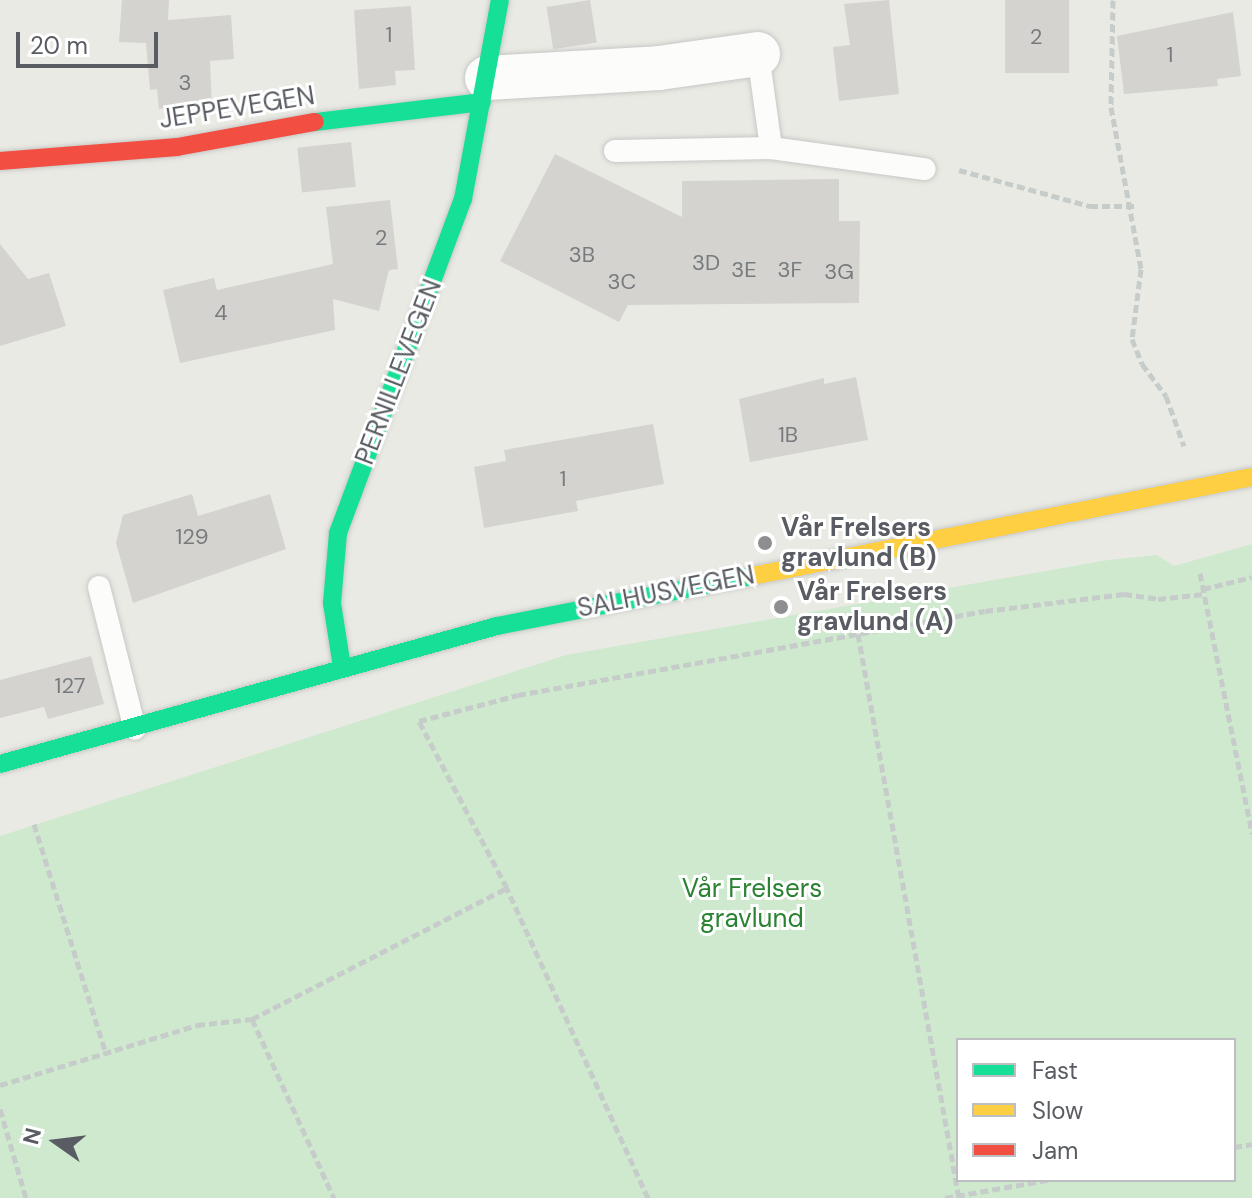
<!DOCTYPE html>
<meta charset="utf-8">
<style>
body{margin:0}
#map{position:relative;width:1252px;height:1198px;overflow:hidden;background:#eaeae4;font-family:"DM Sans",sans-serif}
div>[style]{position:absolute}
.green>*{inset:0;background:#cfe9ce}
.building>*{inset:0;background:#d4d3cf;transform-origin:0 0}
.path>*{height:5px;margin-top:-2.5px;transform-origin:0;background:repeating-linear-gradient(90deg,#c6ccc9 0 8px,transparent 0 12px)}
.roads{filter:drop-shadow(0 0 2px #c7c8c6) drop-shadow(0 0 2px #c7c8c6)}
.lane>*{height:22px;margin:-11px;padding:0 11px;transform-origin:11px;border-radius:11px;background:#fcfcfb}
.street>*{height:44px;margin:-22px;padding:0 22px;transform-origin:22px;border-radius:22px;background:#fcfcfb}
.fast>*{height:18px;margin:-9px;padding:0 9px;transform-origin:9px;border-radius:9px;background:#16e098}
.slow>*{height:18px;margin:-9px;padding:0 9px;transform-origin:9px;border-radius:9px;background:#ffcf43}
.jam>*{height:18px;margin:-9px;padding:0 9px;transform-origin:9px;border-radius:9px;background:#f24e42}
.dots>*{width:22px;height:22px;translate:-50% -50%;box-sizing:border-box;border:4px solid #fff;border-radius:50%}
span{translate:-50% -50%;white-space:nowrap;text-align:center;line-height:1.15;-webkit-text-stroke:6px #fff;paint-order:stroke}
.number-label{font-size:22px;color:#787b7e}
.number-label span{-webkit-text-stroke-width:0}
.street-label{font-size:26px;color:#595d63}
.poi-label{font-size:26px;color:#595d63;font-weight:700}
.left{translate:0 -50%;text-align:left}
.park-label{font-size:26px;color:#2a8232}
.legend{position:absolute;left:956px;top:1038px;width:280px;height:144px;box-sizing:border-box;background:#fff;border:2px solid #bdbec1;margin:0;padding:10px 14px;list-style:none;font-size:24px;color:#595d63}
.legend li{display:flex;align-items:center;gap:16px;height:40px}
.legend b{width:40px;border:2px solid #bdbec1}
.north{position:absolute;left:16px;top:1102px;width:80px;height:80px;-webkit-text-stroke:6px #fff;paint-order:stroke;rotate:284deg;font-size:22px;font-weight:700;line-height:32px;text-align:center;color:#595d63}
.north::after{content:'';display:block;margin:auto;width:28px;height:36px;background:#595d63;clip-path:polygon(50% 0,100% 100%,50% 72%,0 100%)}
.scale{position:absolute;left:16px;top:32px;width:142px;height:36px;box-sizing:border-box;border:4px solid #595d63;border-top:0;padding-left:10px;font-size:24px;line-height:28px;white-space:nowrap;color:#595d63;-webkit-text-stroke:6px #fff;paint-order:stroke}
</style>
<div id="map">
<div class="green">
<i style="clip-path:polygon(evenodd,1252px 544px,1252px 1198px,0 1198px,0 836px,566px 655px,1108px 560px,1157px 555px,1174px 566px,1252px 544px,1234px 1040px,1234px 1180px,958px 1180px,958px 1040px,1234px 1040px)"></i>
</div>
<div class="building">
<i style="clip-path:polygon(122px 0,169px 0,168px 20px,231px 15px,234px 59px,210px 61px,212px 105px,159px 109px,157px 89px,150px 90px,146px 43px,119px 42px)"></i>
<i style="left:590px;top:0;width:43px;height:44px;rotate:81deg"></i>
<i style="clip-path:polygon(889px 0,899px 94px,839px 101px,833px 47px,850px 45px,844px 4px)"></i>
<i style="left:1005px;top:0;width:64px;height:73px"></i>
<i style="clip-path:polygon(411px 6px,415px 70px,395px 71px,396px 85px,359px 89px,354px 10px)"></i>
<i style="clip-path:polygon(1233px 12px,1241px 76px,1217px 79px,1218px 86px,1124px 94px,1117px 36px)"></i>
<i style="left:351px;top:142px;width:45px;height:54px;rotate:84deg"></i>
<i style="clip-path:polygon(555px 154px,682px 217px,682px 181px,839px 179px,839px 221px,860px 221px,859px 303px,628px 305px,619px 322px,500px 261px)"></i>
<i style="clip-path:polygon(390px 200px,398px 269px,389px 270px,379px 311px,333px 299px,335px 330px,180px 363px,163px 290px,214px 278px,217px 290px,333px 264px,326px 207px)"></i>
<i style="clip-path:polygon(0 244px,28px 279px,49px 273px,66px 326px,0 346px)"></i>
<i style="clip-path:polygon(856px 377px,868px 440px,750px 462px,739px 399px,824px 378px,824px 384px)"></i>
<i style="clip-path:polygon(653px 424px,664px 484px,576px 501px,578px 511px,484px 528px,474px 467px,506px 461px,504px 450px)"></i>
<i style="clip-path:polygon(192px 494px,198px 516px,270px 494px,286px 549px,133px 603px,116px 543px,123px 515px)"></i>
<i style="clip-path:polygon(91px 656px,104px 704px,48px 719px,44px 707px,0 718px,0 680px)"></i>
</div>
<div class="path">
<i style="left:1113px;top:0;width:107px;rotate:91.1deg"></i>
<i style="left:1111px;top:107px;width:165px;rotate:79.5deg"></i>
<i style="left:1141px;top:269px;width:71px;rotate:97.3deg"></i>
<i style="left:1132px;top:339px;width:27px;rotate:68deg"></i>
<i style="left:1142px;top:364px;width:40px;rotate:53deg"></i>
<i style="left:1166px;top:396px;width:53px;rotate:70.2deg"></i>
<i style="left:959px;top:170px;width:136px;rotate:15.4deg"></i>
<i style="left:1090px;top:206px;width:44px"></i>
<i style="left:1200px;top:573px;width:266px;rotate:78.7deg"></i>
<i style="left:1203px;top:589px;width:50px;rotate:-13.8deg"></i>
<i style="left:858px;top:634px;width:573px;rotate:79.85deg"></i>
<i style="left:34px;top:824px;width:238px;rotate:72.6deg"></i>
<i style="left:252px;top:1019px;width:197px;rotate:65.4deg"></i>
<i style="left:0;top:1085px;width:206px;rotate:-16.9deg"></i>
<i style="left:197px;top:1025px;width:55px;rotate:-6.2deg"></i>
<i style="left:252px;top:1019px;width:287px;rotate:-27.2deg"></i>
<i style="left:0;top:1109px;width:93px;rotate:73.7deg"></i>
<i style="left:1234px;top:1147px;width:18px;rotate:-9deg"></i>
<i style="left:648px;top:1198px;width:341px;rotate:-114.5deg"></i>
<i style="left:507px;top:888px;width:189px;rotate:-117.8deg"></i>
<i style="left:419px;top:721px;width:102px;rotate:-14.7deg"></i>
<i style="left:518px;top:695px;width:474px;rotate:-10.2deg"></i>
<i style="left:985px;top:611px;width:140px;rotate:-7deg"></i>
<i style="left:1124px;top:594px;width:34px;rotate:8deg"></i>
<i style="left:1158px;top:599px;width:46px;rotate:-6.2deg"></i>
<i style="left:945px;top:1198px;width:104px;rotate:-10deg"></i>
</div>
<div class="roads">
<div class="lane">
<i style="left:758px;top:54px;width:95px;rotate:82.1deg"></i>
<i style="left:615px;top:151px;width:156px;rotate:-1.1deg"></i>
<i style="left:771px;top:148px;width:155px;rotate:7.8deg"></i>
<i style="left:99px;top:587px;width:146px;rotate:75.8deg"></i>
</div>
<div class="street">
<i style="left:487px;top:78px;width:172px;rotate:-3.3deg"></i>
<i style="left:659px;top:68px;width:100px;rotate:-8deg"></i>
</div>
<div class="fast">
<i style="left:315px;top:122px;width:168px;rotate:-6.8deg"></i>
<i style="left:342px;top:667px;width:65px;rotate:-98.9deg"></i>
<i style="left:332px;top:603px;width:70px;rotate:-85.1deg"></i>
<i style="left:338px;top:533px;width:357px;rotate:-69.5deg"></i>
<i style="left:463px;top:199px;width:202px;rotate:-79.5deg"></i>
<i style="left:0;top:764px;width:516px;rotate:-15.52deg"></i>
<i style="left:497px;top:626px;width:260px;rotate:-11.1deg"></i>
</div>
<div class="slow">
<i style="left:752px;top:576px;width:510px;rotate:-11.2deg"></i>
</div>
<div class="jam">
<i style="left:0;top:161px;width:178px;rotate:-4.5deg"></i>
<i style="left:177px;top:147px;width:140px;rotate:-10.3deg"></i>
</div>
</div>
<div class="dots">
<i style="left:765px;top:543px;background:#8c8e90"></i>
<i style="left:781px;top:607px;background:#8c8e90"></i>
</div>
<div class="number-label">
<span style="left:389px;top:35px">1</span>
<span style="left:1036px;top:37px">2</span>
<span style="left:1170px;top:55px">1</span>
<span style="left:185px;top:83px">3</span>
<span style="left:381px;top:238px">2</span>
<span style="left:582px;top:255px">3B</span>
<span style="left:706px;top:263px">3D</span>
<span style="left:744px;top:270px">3E</span>
<span style="left:790px;top:270px">3F</span>
<span style="left:839px;top:272px">3G</span>
<span style="left:622px;top:282px">3C</span>
<span style="left:221px;top:313px">4</span>
<span style="left:788px;top:435px">1B</span>
<span style="left:563px;top:479px">1</span>
<span style="left:192px;top:537px">129</span>
<span style="left:70px;top:686px">127</span>
</div>
<div class="street-label">
<span style="left:237px;top:108px;rotate:-9deg">JEPPEVEGEN</span>
<span style="left:399px;top:372px;rotate:-69deg">PERNILLEVEGEN</span>
<span style="left:666px;top:592px;rotate:-11deg">SALHUSVEGEN</span>
</div>
<div class="poi-label">
<span class="left" style="left:781px;top:543px">Vår Frelsers<br>gravlund (B)</span>
<span class="left" style="left:797px;top:607px">Vår Frelsers<br>gravlund (A)</span>
</div>
<div class="park-label">
<span style="left:752px;top:904px">Vår Frelsers<br>gravlund</span>
</div>
<ul class="legend">
<li><b style="height:10px;background:#16e098"></b>Fast</li>
<li><b style="height:10px;background:#ffcf43"></b>Slow</li>
<li><b style="height:10px;background:#f24e42"></b>Jam</li>
</ul>
<div class="north">N</div>
<div class="scale">20 m</div>
</div>
